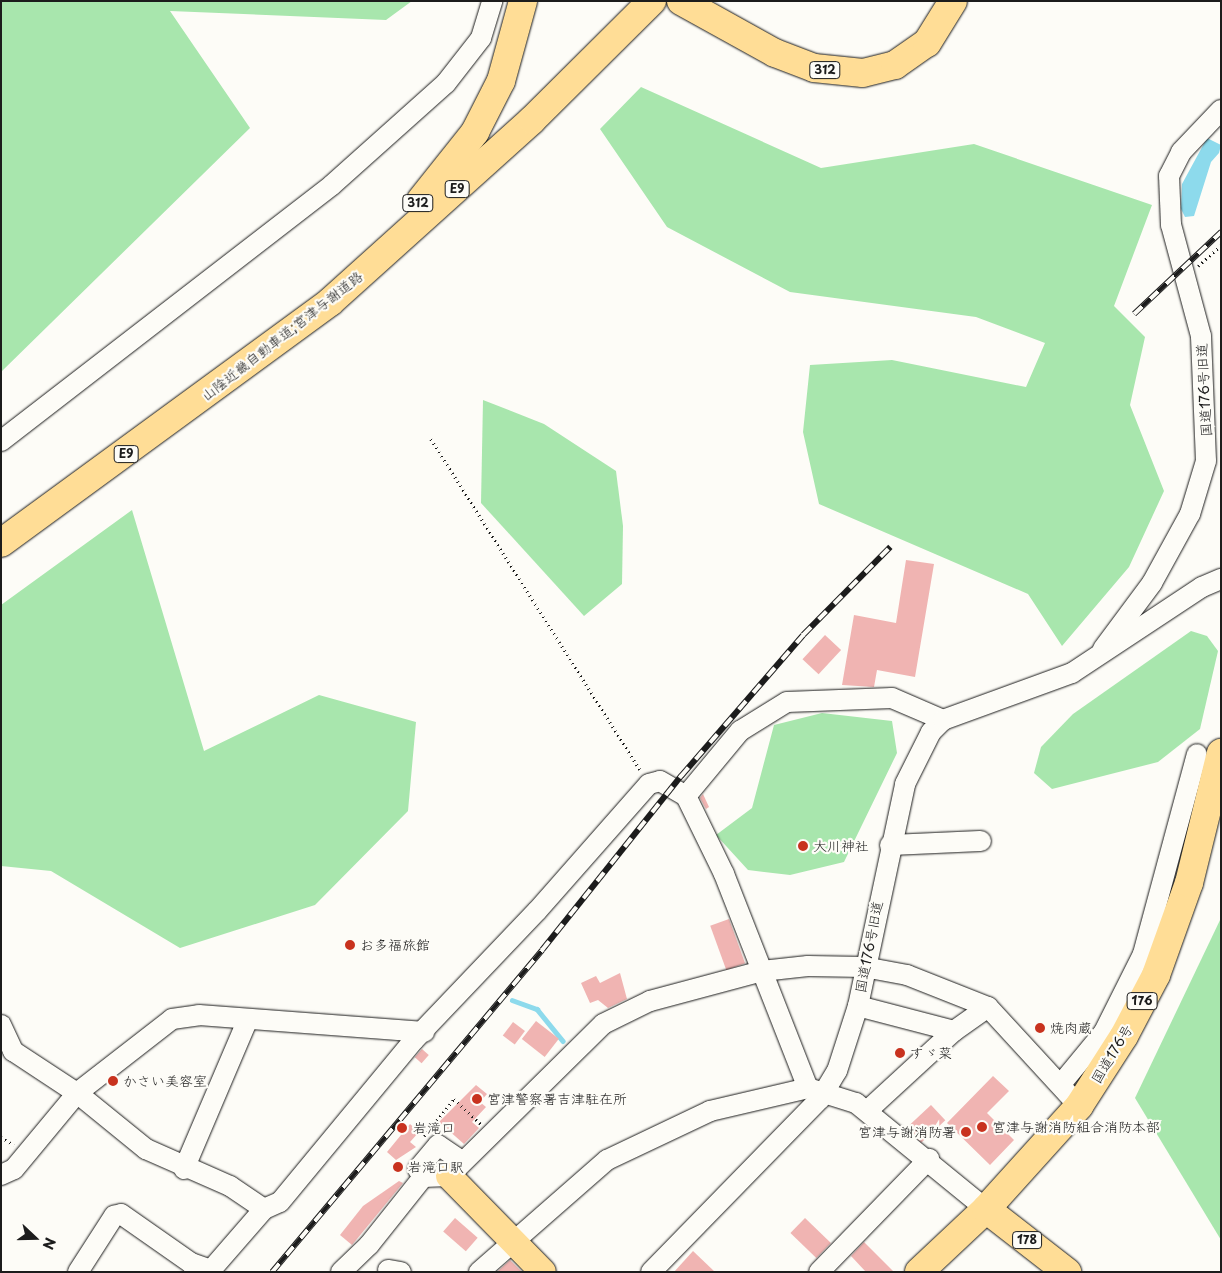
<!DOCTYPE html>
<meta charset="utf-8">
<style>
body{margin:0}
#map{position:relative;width:1222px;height:1273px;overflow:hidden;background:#fdfcf7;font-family:"Playpen Sans","Klee One",sans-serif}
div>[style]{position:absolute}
.green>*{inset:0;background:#a8e6ad}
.water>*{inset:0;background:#8ddaec}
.stream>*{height:4.5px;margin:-2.25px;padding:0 2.25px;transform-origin:2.25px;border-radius:2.25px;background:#8ddaec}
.building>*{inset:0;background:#f0b4b2;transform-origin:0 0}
.path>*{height:2.5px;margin-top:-1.25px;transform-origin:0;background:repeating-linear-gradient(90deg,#1c1c1c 0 1px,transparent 0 5px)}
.roads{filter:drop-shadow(0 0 1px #1c1c1c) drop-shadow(0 0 1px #1c1c1c)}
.minor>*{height:20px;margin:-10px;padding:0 10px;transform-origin:10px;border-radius:10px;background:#fdfcf7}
.major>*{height:26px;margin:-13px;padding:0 13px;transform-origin:13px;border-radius:13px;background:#ffdd96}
.highway>*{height:28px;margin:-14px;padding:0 14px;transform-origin:14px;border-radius:14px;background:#ffdd96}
.rail>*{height:5.5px;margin-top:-2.75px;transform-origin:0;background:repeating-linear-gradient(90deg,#fdfcf7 0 11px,#1c1c1c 0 22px);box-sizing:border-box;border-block:1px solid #1c1c1c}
.dots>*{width:14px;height:14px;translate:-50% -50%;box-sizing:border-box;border:2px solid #fdfcf7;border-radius:50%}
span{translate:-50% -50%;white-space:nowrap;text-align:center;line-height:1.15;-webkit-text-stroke:4.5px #fdfcf7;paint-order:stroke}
.shield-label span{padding:1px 4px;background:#fdfcf7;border:1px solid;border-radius:4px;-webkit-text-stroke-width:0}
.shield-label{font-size:12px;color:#1c1c1c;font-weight:700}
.street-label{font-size:14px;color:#1c1c1c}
.poi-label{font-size:14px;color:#1c1c1c}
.left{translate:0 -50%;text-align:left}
.right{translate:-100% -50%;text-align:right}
.frame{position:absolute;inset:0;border:2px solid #1c1c1c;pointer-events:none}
.north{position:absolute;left:10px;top:1213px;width:50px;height:50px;-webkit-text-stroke:4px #fdfcf7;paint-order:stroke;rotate:111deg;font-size:14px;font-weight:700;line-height:20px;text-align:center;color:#1c1c1c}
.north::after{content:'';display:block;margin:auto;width:18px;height:22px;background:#1c1c1c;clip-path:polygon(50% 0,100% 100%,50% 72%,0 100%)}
</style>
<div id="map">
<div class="green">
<i style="clip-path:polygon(1px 1px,412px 1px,386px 20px,170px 11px,250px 128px,1px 372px)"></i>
<i style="clip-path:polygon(641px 87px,821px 168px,974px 144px,1152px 205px,1114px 306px,1145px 337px,1130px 405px,1164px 491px,1129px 567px,1062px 646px,1028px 594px,819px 504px,803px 432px,810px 365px,892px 360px,1026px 387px,1045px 343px,976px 317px,790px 292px,667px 227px,600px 129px)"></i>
<i style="clip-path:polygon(483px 400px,544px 424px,616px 471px,623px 526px,622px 584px,584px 616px,481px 503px)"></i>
<i style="clip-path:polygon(132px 510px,204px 751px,319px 695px,416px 722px,408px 811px,315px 905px,180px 948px,51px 871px,1px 866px,1px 605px)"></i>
<i style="clip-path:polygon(1191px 631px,1207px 636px,1218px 651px,1200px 729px,1158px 762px,1052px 789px,1034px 773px,1041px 747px,1073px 714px)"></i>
<i style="clip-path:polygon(822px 713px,892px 721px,897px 753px,844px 862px,790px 875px,748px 870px,716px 835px,752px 808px,774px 725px)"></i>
<i style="clip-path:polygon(1221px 918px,1221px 1240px,1135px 1098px)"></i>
</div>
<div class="water">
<i style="clip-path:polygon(1207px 138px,1221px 145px,1219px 153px,1211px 162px,1194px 216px,1185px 217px,1181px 209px,1182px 184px)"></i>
</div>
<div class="stream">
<i style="left:512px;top:1000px;width:27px;rotate:20deg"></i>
<i style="left:537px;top:1009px;width:41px;rotate:50.9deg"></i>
</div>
<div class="building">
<i style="clip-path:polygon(906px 560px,934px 564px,915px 677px,877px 670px,874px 687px,842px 685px,854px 615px,896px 623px)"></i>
<i style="left:825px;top:635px;width:22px;height:33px;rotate:43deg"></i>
<i style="clip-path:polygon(703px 794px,709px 807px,706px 809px,700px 798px)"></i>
<i style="left:729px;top:919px;width:47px;height:20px;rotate:70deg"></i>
<i style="clip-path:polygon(620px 973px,627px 999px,608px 1008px,598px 1000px,590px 1003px,581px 983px,596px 976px,600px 983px)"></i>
<i style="left:536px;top:1021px;width:29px;height:23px;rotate:38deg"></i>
<i style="left:513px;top:1022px;width:15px;height:17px;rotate:37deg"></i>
<i style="left:422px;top:1049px;width:9px;height:11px;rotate:41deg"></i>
<i style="clip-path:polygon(993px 1076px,1009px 1091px,987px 1113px,1014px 1140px,990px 1165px,947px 1123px)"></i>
<i style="clip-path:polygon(476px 1085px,487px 1094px,480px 1102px,486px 1107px,472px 1122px,479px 1128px,464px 1144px,439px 1122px)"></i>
<i style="left:931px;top:1105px;width:21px;height:33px;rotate:47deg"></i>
<i style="clip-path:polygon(410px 1124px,419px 1132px,410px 1142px,416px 1147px,396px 1160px,387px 1152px)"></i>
<i style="clip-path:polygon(399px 1181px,403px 1183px,352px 1245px,340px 1235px,363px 1206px)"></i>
<i style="left:455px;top:1218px;width:30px;height:18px;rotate:41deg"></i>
<i style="left:805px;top:1218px;width:36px;height:21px;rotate:44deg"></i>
<i style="clip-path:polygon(864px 1242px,894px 1272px,866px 1272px,851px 1256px)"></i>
<i style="clip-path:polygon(693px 1251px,715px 1272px,674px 1272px)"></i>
<i style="clip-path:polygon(510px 1260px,522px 1272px,497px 1272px)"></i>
</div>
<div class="path">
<i style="left:1198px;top:266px;width:31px;rotate:-42deg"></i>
<i style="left:431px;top:439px;width:391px;rotate:57.7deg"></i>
<i style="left:424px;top:1136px;width:48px;rotate:-51deg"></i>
<i style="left:454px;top:1099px;width:37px;rotate:43deg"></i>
<i style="left:1px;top:1137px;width:15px;rotate:32deg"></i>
</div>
<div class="roads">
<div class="minor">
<i style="left:1px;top:441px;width:418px;rotate:-37.7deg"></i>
<i style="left:332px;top:185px;width:153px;rotate:-41.8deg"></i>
<i style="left:446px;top:83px;width:57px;rotate:-52.1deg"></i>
<i style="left:481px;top:38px;width:39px;rotate:-73deg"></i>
<i style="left:1103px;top:649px;width:82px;rotate:-53.4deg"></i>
<i style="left:1152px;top:583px;width:79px;rotate:-61.2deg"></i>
<i style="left:1190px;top:514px;width:55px;rotate:-73.2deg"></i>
<i style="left:1206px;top:461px;width:125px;rotate:-92.3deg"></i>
<i style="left:1201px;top:336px;width:115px;rotate:-105.1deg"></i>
<i style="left:1171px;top:225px;width:49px;rotate:-92.3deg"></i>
<i style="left:1169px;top:176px;width:27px;rotate:-63deg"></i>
<i style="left:1181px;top:152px;width:58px;rotate:-46.4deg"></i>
<i style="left:686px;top:796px;width:85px;rotate:-50.3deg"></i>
<i style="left:740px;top:731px;width:55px;rotate:-31.7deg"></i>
<i style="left:787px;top:702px;width:105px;rotate:-2.2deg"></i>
<i style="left:892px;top:698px;width:56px;rotate:23.3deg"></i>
<i style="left:890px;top:845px;width:91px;rotate:-2.5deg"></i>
<i style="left:858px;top:1006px;width:99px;rotate:14.6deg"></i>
<i style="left:988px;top:1007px;width:134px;rotate:47.4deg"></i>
<i style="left:1px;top:1025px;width:29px;rotate:65deg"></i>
<i style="left:13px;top:1051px;width:77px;rotate:33.3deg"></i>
<i style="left:77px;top:1093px;width:89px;rotate:39.1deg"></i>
<i style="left:146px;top:1149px;width:92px;rotate:23.8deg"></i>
<i style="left:230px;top:1186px;width:41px;rotate:34.1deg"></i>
<i style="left:1061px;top:1084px;width:67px;rotate:-50.4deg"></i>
<i style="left:1104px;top:1032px;width:87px;rotate:-63.4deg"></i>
<i style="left:1143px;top:954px;width:207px;rotate:-74.9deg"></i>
<i style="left:184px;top:1169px;width:161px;rotate:-66.9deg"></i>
<i style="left:1px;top:1175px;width:14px;rotate:-25deg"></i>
<i style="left:14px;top:1169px;width:99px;rotate:-50.3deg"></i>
<i style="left:77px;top:1093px;width:120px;rotate:-37.9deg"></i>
<i style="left:172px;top:1019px;width:27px;rotate:-8deg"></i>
<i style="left:199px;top:1015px;width:226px;rotate:4.3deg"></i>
<i style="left:423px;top:1177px;width:9px;rotate:-122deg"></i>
<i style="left:418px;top:1169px;width:31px;rotate:-50deg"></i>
<i style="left:438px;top:1145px;width:29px;rotate:34deg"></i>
<i style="left:388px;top:1270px;width:13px;rotate:9deg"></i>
<i style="left:78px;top:1272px;width:67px;rotate:-57.3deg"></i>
<i style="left:114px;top:1216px;width:7px;rotate:-16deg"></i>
<i style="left:121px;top:1214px;width:85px;rotate:35deg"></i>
<i style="left:191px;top:1263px;width:21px;rotate:19deg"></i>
<i style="left:211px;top:1270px;width:81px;rotate:-49deg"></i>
<i style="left:264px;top:1209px;width:17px;rotate:-24deg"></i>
<i style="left:280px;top:1202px;width:210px;rotate:-50.4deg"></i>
<i style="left:414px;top:1040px;width:178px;rotate:-46.4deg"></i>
<i style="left:537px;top:911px;width:169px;rotate:-48.6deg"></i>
<i style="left:649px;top:784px;width:11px;rotate:-15deg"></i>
<i style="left:660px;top:781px;width:30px;rotate:30deg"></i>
<i style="left:686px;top:796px;width:87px;rotate:64deg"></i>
<i style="left:724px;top:874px;width:230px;rotate:68.6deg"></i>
<i style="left:341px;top:1272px;width:39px;rotate:-44deg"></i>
<i style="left:369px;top:1245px;width:87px;rotate:-51.5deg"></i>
<i style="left:423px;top:1177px;width:26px;rotate:-2deg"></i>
<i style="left:449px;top:1176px;width:216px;rotate:-44.6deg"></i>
<i style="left:603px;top:1024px;width:52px;rotate:-26.1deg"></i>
<i style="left:650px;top:1001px;width:116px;rotate:-15deg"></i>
<i style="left:762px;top:971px;width:46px;rotate:-6.2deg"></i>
<i style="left:808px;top:966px;width:56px;rotate:1deg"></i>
<i style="left:864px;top:967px;width:44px;rotate:10.5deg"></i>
<i style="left:907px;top:975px;width:87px;rotate:21.6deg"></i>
<i style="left:988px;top:1007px;width:42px;rotate:144.8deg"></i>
<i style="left:954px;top:1031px;width:118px;rotate:137.4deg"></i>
<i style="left:479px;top:1272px;width:170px;rotate:-41.2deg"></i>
<i style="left:607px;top:1160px;width:114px;rotate:-25.4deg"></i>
<i style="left:710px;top:1111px;width:101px;rotate:-13.2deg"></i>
<i style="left:808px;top:1088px;width:50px;rotate:17.4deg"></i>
<i style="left:856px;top:1103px;width:168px;rotate:39.2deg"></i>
<i style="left:651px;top:1272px;width:242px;rotate:-45.7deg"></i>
<i style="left:820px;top:1099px;width:33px;rotate:-59deg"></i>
<i style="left:837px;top:1071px;width:68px;rotate:-72.1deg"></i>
<i style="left:858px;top:1006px;width:227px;rotate:-78deg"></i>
<i style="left:905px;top:784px;width:58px;rotate:-63.4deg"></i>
<i style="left:931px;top:732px;width:17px;rotate:-45deg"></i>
<i style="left:943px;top:720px;width:137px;rotate:-20deg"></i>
<i style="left:1072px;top:673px;width:156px;rotate:-33.5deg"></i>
<i style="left:1202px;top:587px;width:21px;rotate:-23deg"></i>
<i style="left:819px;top:1272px;width:158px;rotate:-45.8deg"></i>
</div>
<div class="major">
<i style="left:449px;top:1176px;width:134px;rotate:45.6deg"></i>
</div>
<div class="highway">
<i style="left:681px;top:1px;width:107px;rotate:29deg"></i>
<i style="left:775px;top:53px;width:42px;rotate:21deg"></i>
<i style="left:814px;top:68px;width:49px;rotate:5.8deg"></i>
<i style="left:863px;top:73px;width:33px;rotate:-14deg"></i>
<i style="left:895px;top:65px;width:39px;rotate:-35deg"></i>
<i style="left:927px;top:43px;width:49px;rotate:-58.2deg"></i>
<i style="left:421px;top:200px;width:87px;rotate:-51.5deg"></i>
<i style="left:475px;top:132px;width:57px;rotate:-63deg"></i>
<i style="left:501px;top:81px;width:83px;rotate:-74.6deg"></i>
<i style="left:1px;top:543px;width:408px;rotate:-36.2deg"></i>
<i style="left:330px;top:302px;width:272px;rotate:-42deg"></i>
<i style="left:532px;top:120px;width:169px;rotate:-44.8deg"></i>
<i style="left:986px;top:1209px;width:103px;rotate:37.9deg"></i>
<i style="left:919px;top:1272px;width:92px;rotate:-43.2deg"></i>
<i style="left:986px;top:1209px;width:139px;rotate:-47.9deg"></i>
<i style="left:1079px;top:1106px;width:83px;rotate:-57.3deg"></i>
<i style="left:1124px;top:1036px;width:69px;rotate:-62.3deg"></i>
<i style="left:1156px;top:975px;width:98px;rotate:-70.3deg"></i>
<i style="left:1189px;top:883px;width:134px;rotate:-76.2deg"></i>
</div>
</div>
<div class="rail">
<i style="left:1134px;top:314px;width:120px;rotate:-43.3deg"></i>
<i style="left:272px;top:1272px;width:420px;rotate:-50deg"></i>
<i style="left:542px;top:950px;width:223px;rotate:-51.4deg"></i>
<i style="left:681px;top:776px;width:186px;rotate:-49.1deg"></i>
<i style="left:803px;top:635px;width:124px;rotate:-45.3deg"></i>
</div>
<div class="dots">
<i style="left:803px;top:846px;background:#c8321e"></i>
<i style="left:350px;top:945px;background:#c8321e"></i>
<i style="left:1040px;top:1028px;background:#c8321e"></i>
<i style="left:900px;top:1053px;background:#c8321e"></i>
<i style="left:113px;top:1081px;background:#c8321e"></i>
<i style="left:477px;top:1099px;background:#c8321e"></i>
<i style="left:982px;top:1127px;background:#c8321e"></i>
<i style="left:402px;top:1128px;background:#c8321e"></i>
<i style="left:966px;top:1132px;background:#c8321e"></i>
<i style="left:398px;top:1167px;background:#c8321e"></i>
</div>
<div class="shield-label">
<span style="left:825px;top:70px">312</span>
<span style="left:457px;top:189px">E9</span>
<span style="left:418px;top:203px">312</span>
<span style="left:126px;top:454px">E9</span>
<span style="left:1142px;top:1001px">176</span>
<span style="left:1027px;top:1240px">178</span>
</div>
<div class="street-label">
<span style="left:282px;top:336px;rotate:-38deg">山陰近畿自動車道;宮津与謝道路</span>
<span style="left:1204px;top:390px;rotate:-93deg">国道176号旧道</span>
<span style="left:869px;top:947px;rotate:-79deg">国道176号旧道</span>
<span style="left:1112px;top:1054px;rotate:-59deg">国道176号</span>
</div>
<div class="poi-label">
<span class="left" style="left:813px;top:846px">大川神社</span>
<span class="left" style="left:360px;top:945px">お多福旅館</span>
<span class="left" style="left:1050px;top:1028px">焼肉蔵</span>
<span class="left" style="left:910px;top:1053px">すゞ菜</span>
<span class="left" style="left:123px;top:1081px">かさい美容室</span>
<span class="left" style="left:487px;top:1099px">宮津警察署吉津駐在所</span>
<span class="left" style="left:992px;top:1127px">宮津与謝消防組合消防本部</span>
<span class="left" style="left:413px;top:1128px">岩滝口</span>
<span class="right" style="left:956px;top:1132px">宮津与謝消防署</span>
<span class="left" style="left:408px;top:1167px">岩滝口駅</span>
</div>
<div class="frame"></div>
<div class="north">N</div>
</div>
